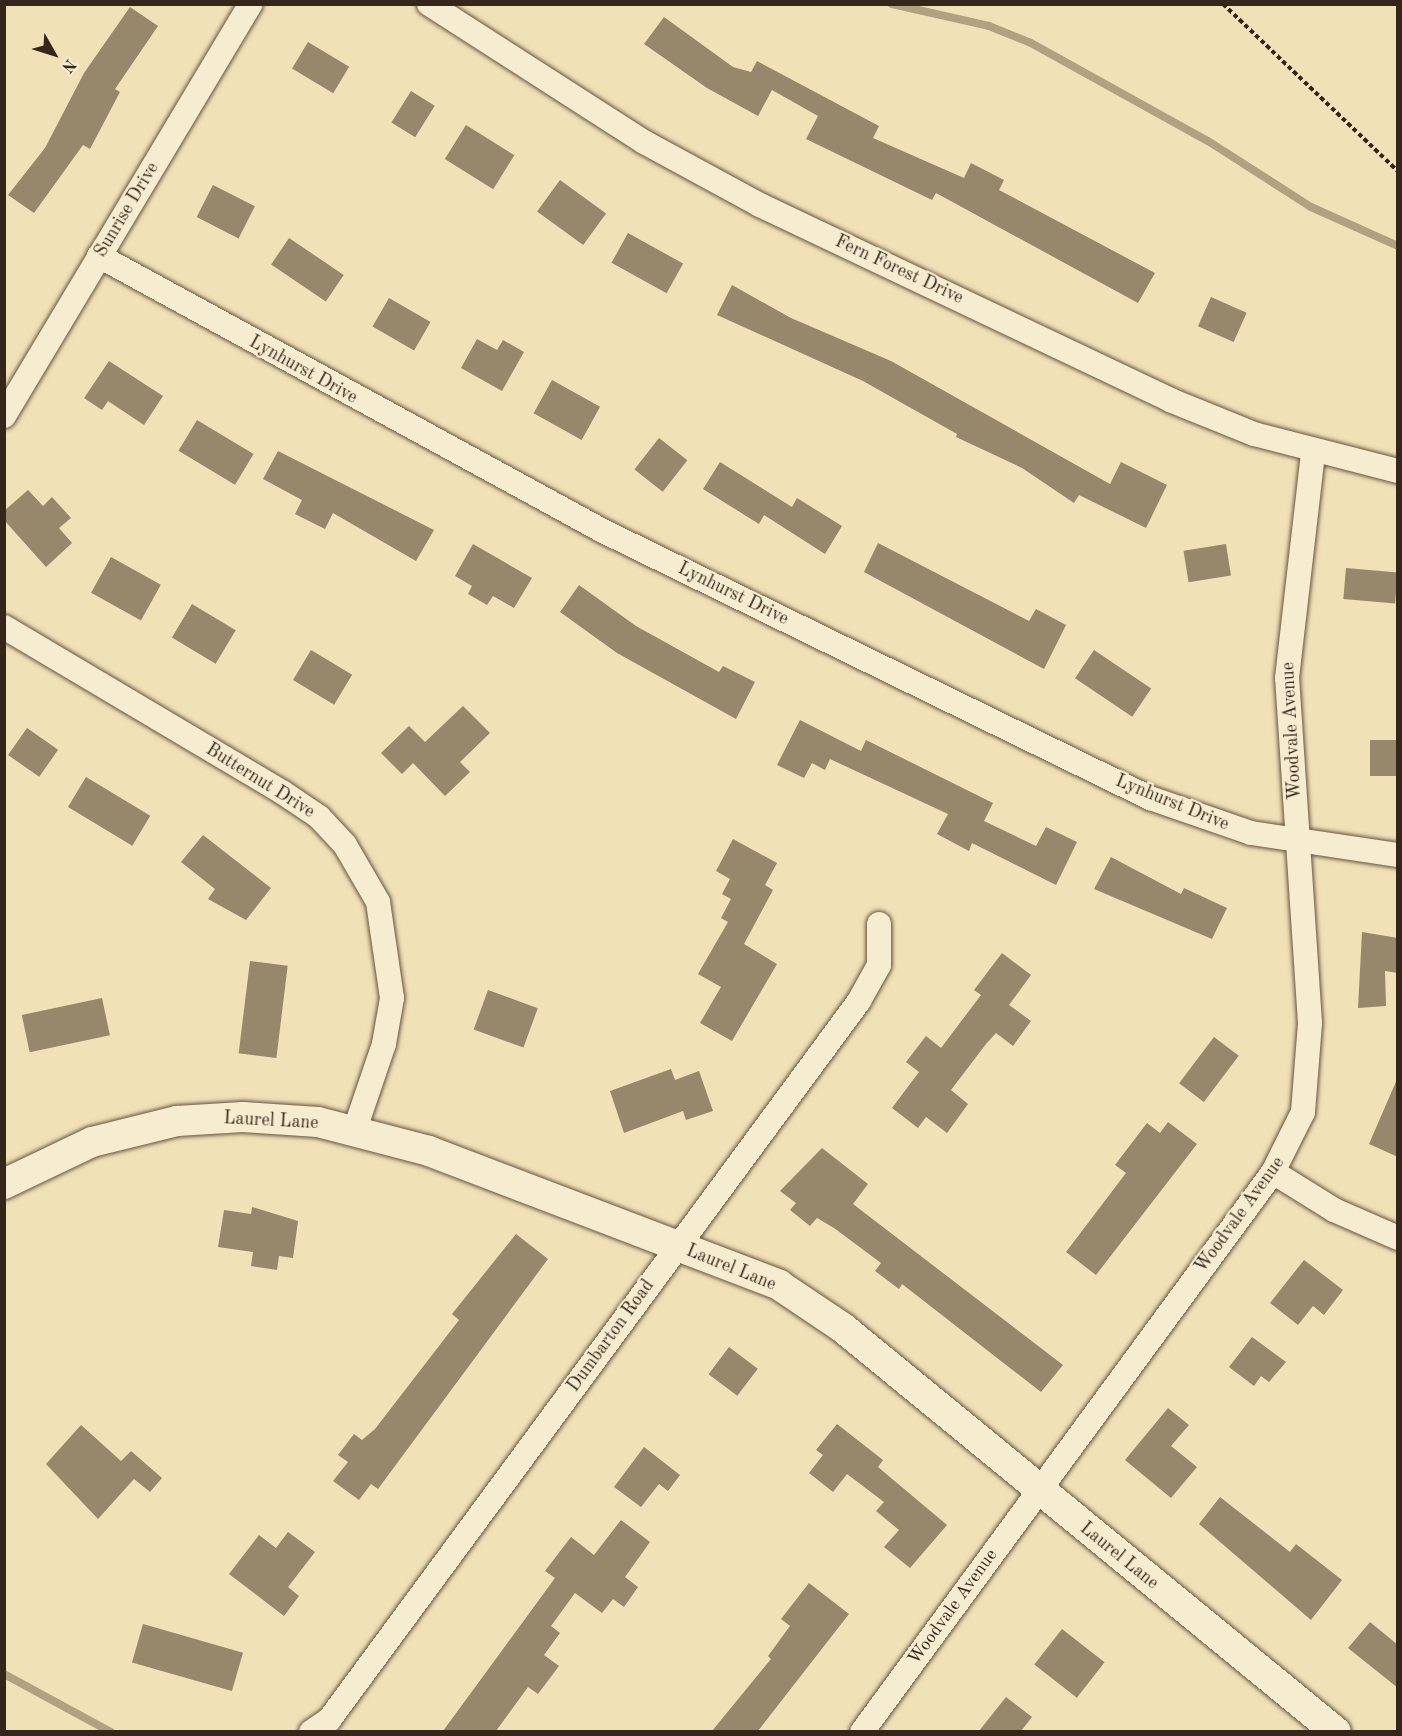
<!DOCTYPE html>
<style>
body{margin:0}
#map{position:relative;width:1402px;height:1736px;overflow:hidden;background:#f1e1b6;font-family:"Old Standard TT",serif}
div>[style]{position:absolute}
.stream>*{height:8px;margin:-4px;padding:0 4px;transform-origin:4px;border-radius:4px;background:#b1a181}
.building>*{inset:0;background:#97876b;transform-origin:0 0}
.path>*{height:4px;margin-top:-2px;transform-origin:0;background:repeating-linear-gradient(90deg,#36251a 0 4.5px,transparent 0 7.5px)}
.roads{filter:drop-shadow(0 0 2px #655441) drop-shadow(0 0 2px #655441)}
.minor>*{height:24px;margin:-12px;padding:0 12px;transform-origin:12px;border-radius:12px;background:#f6ecd0}
.tertiary>*{height:30px;margin:-15px;padding:0 15px;transform-origin:15px;border-radius:15px;background:#f6ecd0}
span{translate:-50% -50%;white-space:nowrap;text-align:center;line-height:1.15;-webkit-text-stroke:4.5px #f6ecd0;paint-order:stroke}
.street-label{font-size:18px;color:#36251a}
.frame{position:absolute;inset:0;border:6px solid #36251a;pointer-events:none}
.north{position:absolute;left:24px;top:24px;width:60px;height:60px;-webkit-text-stroke:4px #f6ecd0;paint-order:stroke;rotate:129deg;font-size:16px;font-weight:700;line-height:24px;text-align:center;color:#36251a}
.north::after{content:'';display:block;margin:auto;width:21px;height:27px;background:#36251a;clip-path:polygon(50% 0,100% 100%,50% 72%,0 100%)}
</style>
<div id="map">
<div class="stream">
<i style="left:892px;top:4px;width:99px;rotate:12.8deg"></i>
<i style="left:989px;top:26px;width:45px;rotate:22deg"></i>
<i style="left:1031px;top:43px;width:202px;rotate:29deg"></i>
<i style="left:1208px;top:141px;width:122px;rotate:32.7deg"></i>
<i style="left:1311px;top:207px;width:95px;rotate:24.1deg"></i>
<i style="left:4px;top:1674px;width:122px;rotate:28.5deg"></i>
</div>
<div class="building">
<i style="clip-path:polygon(130px 7px,158px 26px,115px 89px,120px 92px,90px 149px,83px 145px,34px 213px,8px 195px,45px 148px,84px 73px)"></i>
<i style="clip-path:polygon(664px 17px,733px 67px,751px 72px,757px 61px,879px 126px,873px 138px,964px 178px,971px 163px,1004px 180px,999px 190px,1155px 273px,1138px 303px,936px 193px,932px 200px,806px 139px,818px 116px,772px 90px,758px 116px,707px 88px,644px 44px)"></i>
<i style="left:308px;top:42px;width:48px;height:31px;rotate:31deg"></i>
<i style="left:411px;top:91px;width:28px;height:37px;rotate:32deg"></i>
<i style="left:466px;top:125px;width:57px;height:40px;rotate:32deg"></i>
<i style="left:560px;top:180px;width:57px;height:39px;rotate:36deg"></i>
<i style="left:213px;top:185px;width:47px;height:36px;rotate:27deg"></i>
<i style="left:628px;top:233px;width:63px;height:34px;rotate:29deg"></i>
<i style="left:289px;top:238px;width:66px;height:32px;rotate:34deg"></i>
<i style="clip-path:polygon(732px 285px,791px 318px,891px 361px,1110px 484px,1121px 462px,1167px 485px,1146px 528px,1079px 495px,1074px 503px,1022px 468px,956px 437px,957px 434px,863px 381px,717px 315px)"></i>
<i style="left:1211px;top:297px;width:39px;height:32px;rotate:24deg"></i>
<i style="left:389px;top:298px;width:48px;height:33px;rotate:30deg"></i>
<i style="clip-path:polygon(477px 339px,497px 350px,503px 340px,524px 352px,502px 391px,461px 368px)"></i>
<i style="clip-path:polygon(109px 361px,163px 396px,144px 425px,108px 401px,102px 410px,84px 398px)"></i>
<i style="left:552px;top:380px;width:55px;height:38px;rotate:29deg"></i>
<i style="left:197px;top:420px;width:66px;height:36px;rotate:31deg"></i>
<i style="left:659px;top:438px;width:36px;height:40px;rotate:38deg"></i>
<i style="clip-path:polygon(278px 451px,434px 530px,416px 561px,333px 513px,325px 529px,295px 514px,302px 500px,263px 479px)"></i>
<i style="clip-path:polygon(720px 462px,792px 507px,797px 498px,842px 526px,825px 554px,764px 515px,759px 524px,703px 489px)"></i>
<i style="clip-path:polygon(28px 490px,43px 506px,52px 497px,71px 518px,59px 528px,72px 543px,46px 567px,4px 520px,4px 511px)"></i>
<i style="clip-path:polygon(878px 543px,1029px 621px,1036px 609px,1066px 625px,1044px 669px,864px 572px)"></i>
<i style="clip-path:polygon(473px 544px,532px 578px,514px 608px,493px 596px,487px 605px,468px 594px,472px 586px,455px 576px)"></i>
<i style="left:1226px;top:544px;width:32px;height:43px;rotate:81deg"></i>
<i style="left:111px;top:557px;width:57px;height:41px;rotate:29deg"></i>
<i style="left:1346px;top:568px;width:52px;height:31px;rotate:5deg"></i>
<i style="clip-path:polygon(579px 585px,636px 626px,719px 672px,723px 666px,755px 682px,736px 719px,617px 653px,560px 612px)"></i>
<i style="left:192px;top:604px;width:51px;height:39px;rotate:31deg"></i>
<i style="left:311px;top:650px;width:48px;height:35px;rotate:31deg"></i>
<i style="left:1094px;top:650px;width:69px;height:34px;rotate:34deg"></i>
<i style="clip-path:polygon(463px 706px,490px 733px,460px 762px,470px 772px,445px 796px,413px 763px,402px 774px,381px 753px,409px 726px,425px 742px)"></i>
<i style="clip-path:polygon(800px 720px,861px 751px,866px 740px,993px 803px,984px 821px,1036px 846px,1046px 827px,1077px 842px,1056px 885px,972px 843px,969px 851px,937px 834px,948px 814px,830px 759px,825px 770px,812px 763px,804px 778px,777px 765px)"></i>
<i style="left:27px;top:728px;width:38px;height:33px;rotate:35deg"></i>
<i style="left:1398px;top:740px;width:36px;height:28px;rotate:90deg"></i>
<i style="left:86px;top:777px;width:75px;height:35px;rotate:31deg"></i>
<i style="clip-path:polygon(203px 835px,271px 888px,246px 920px,208px 899px,215px 889px,181px 862px)"></i>
<i style="clip-path:polygon(733px 839px,777px 863px,765px 885px,773px 890px,744px 944px,777px 964px,732px 1041px,700px 1023px,721px 987px,698px 974px,728px 922px,721px 918px,731px 899px,722px 894px,730px 879px,716px 871px)"></i>
<i style="clip-path:polygon(1111px 857px,1181px 894px,1184px 888px,1227px 908px,1212px 939px,1094px 889px)"></i>
<i style="clip-path:polygon(1362px 932px,1398px 938px,1398px 973px,1385px 971px,1386px 1006px,1358px 1008px)"></i>
<i style="clip-path:polygon(1002px 953px,1031px 975px,1009px 1005px,1031px 1021px,1013px 1046px,996px 1033px,986px 1044px,951px 1090px,968px 1104px,947px 1133px,926px 1117px,918px 1128px,892px 1108px,919px 1072px,906px 1062px,926px 1036px,941px 1048px,981px 995px,974px 990px)"></i>
<i style="left:250px;top:961px;width:38px;height:93px;rotate:7deg"></i>
<i style="left:488px;top:990px;width:53px;height:42px;rotate:20deg"></i>
<i style="left:102px;top:998px;width:38px;height:82px;rotate:78deg"></i>
<i style="left:1214px;top:1037px;width:31px;height:58px;rotate:37deg"></i>
<i style="clip-path:polygon(671px 1069px,675px 1080px,699px 1071px,713px 1111px,686px 1120px,683px 1111px,624px 1133px,610px 1091px)"></i>
<i style="clip-path:polygon(1398px 1077px,1398px 1157px,1369px 1144px)"></i>
<i style="clip-path:polygon(1168px 1122px,1197px 1144px,1096px 1275px,1066px 1252px,1126px 1173px,1115px 1165px,1147px 1123px,1160px 1133px)"></i>
<i style="clip-path:polygon(822px 1148px,868px 1184px,853px 1204px,1063px 1365px,1041px 1392px,902px 1284px,899px 1289px,875px 1271px,881px 1263px,834px 1228px,817px 1218px,810px 1226px,790px 1210px,796px 1203px,780px 1191px)"></i>
<i style="clip-path:polygon(252px 1207px,298px 1221px,293px 1258px,279px 1256px,277px 1270px,251px 1266px,253px 1252px,218px 1247px,224px 1210px,251px 1214px)"></i>
<i style="clip-path:polygon(516px 1234px,548px 1259px,378px 1489px,371px 1484px,359px 1500px,333px 1481px,348px 1462px,338px 1455px,354px 1434px,362px 1440px,375px 1429px,459px 1320px,452px 1314px)"></i>
<i style="clip-path:polygon(1304px 1260px,1343px 1290px,1324px 1315px,1313px 1306px,1298px 1325px,1270px 1303px)"></i>
<i style="clip-path:polygon(1252px 1337px,1286px 1362px,1269px 1382px,1261px 1376px,1254px 1386px,1229px 1367px)"></i>
<i style="left:729px;top:1347px;width:36px;height:34px;rotate:37deg"></i>
<i style="clip-path:polygon(1168px 1408px,1189px 1425px,1171px 1446px,1197px 1467px,1171px 1498px,1125px 1460px)"></i>
<i style="clip-path:polygon(837px 1424px,883px 1460px,878px 1467px,947px 1525px,910px 1568px,884px 1547px,899px 1530px,876px 1511px,884px 1502px,847px 1474px,833px 1492px,809px 1473px,823px 1455px,816px 1450px)"></i>
<i style="clip-path:polygon(81px 1425px,121px 1461px,131px 1451px,162px 1478px,150px 1492px,134px 1479px,98px 1519px,46px 1464px)"></i>
<i style="clip-path:polygon(644px 1447px,680px 1475px,668px 1491px,659px 1484px,641px 1507px,614px 1487px)"></i>
<i style="clip-path:polygon(1220px 1497px,1290px 1552px,1296px 1544px,1342px 1580px,1311px 1620px,1199px 1524px)"></i>
<i style="clip-path:polygon(621px 1520px,650px 1542px,625px 1577px,638px 1587px,624px 1607px,613px 1599px,602px 1613px,575px 1593px,551px 1626px,560px 1633px,544px 1655px,559px 1666px,538px 1694px,528px 1687px,496px 1731px,443px 1731px,555px 1578px,545px 1571px,571px 1537px,594px 1555px)"></i>
<i style="clip-path:polygon(288px 1532px,315px 1552px,288px 1587px,299px 1596px,284px 1616px,229px 1574px,259px 1535px,276px 1548px)"></i>
<i style="clip-path:polygon(809px 1583px,849px 1614px,758px 1731px,712px 1731px,771px 1659px,768px 1656px,790px 1626px,781px 1619px)"></i>
<i style="clip-path:polygon(1370px 1622px,1398px 1645px,1398px 1688px,1348px 1648px)"></i>
<i style="left:143px;top:1624px;width:104px;height:40px;rotate:16deg"></i>
<i style="left:1062px;top:1629px;width:54px;height:45px;rotate:38deg"></i>
<i style="clip-path:polygon(1006px 1697px,1032px 1717px,1021px 1731px,979px 1731px)"></i>
</div>
<div class="path">
<i style="left:1223px;top:4px;width:242px;rotate:43.7deg"></i>
</div>
<div class="roads">
<div class="minor">
<i style="left:429px;top:4px;width:255px;rotate:32.7deg"></i>
<i style="left:644px;top:142px;width:132px;rotate:28.5deg"></i>
<i style="left:760px;top:205px;width:454px;rotate:25.4deg"></i>
<i style="left:1170px;top:400px;width:91px;rotate:22deg"></i>
<i style="left:1254px;top:434px;width:149px;rotate:14.4deg"></i>
<i style="left:99px;top:256px;width:574px;rotate:28.62deg"></i>
<i style="left:603px;top:531px;width:609px;rotate:26.02deg"></i>
<i style="left:1150px;top:798px;width:107px;rotate:19.1deg"></i>
<i style="left:1251px;top:833px;width:149px;rotate:8.5deg"></i>
<i style="left:4px;top:416px;width:480px;rotate:-59.1deg"></i>
<i style="left:4px;top:627px;width:323px;rotate:30.7deg"></i>
<i style="left:282px;top:792px;width:45px;rotate:34deg"></i>
<i style="left:319px;top:817px;width:38px;rotate:47deg"></i>
<i style="left:345px;top:845px;width:66px;rotate:59.9deg"></i>
<i style="left:378px;top:902px;width:97px;rotate:81.7deg"></i>
<i style="left:392px;top:998px;width:47px;rotate:99.9deg"></i>
<i style="left:384px;top:1044px;width:90px;rotate:108.8deg"></i>
<i style="left:1273px;top:1172px;width:72px;rotate:31.9deg"></i>
<i style="left:1334px;top:1210px;width:70px;rotate:23.6deg"></i>
<i style="left:311px;top:1732px;width:22px;rotate:-34deg"></i>
<i style="left:329px;top:1720px;width:893px;rotate:-53.6deg"></i>
<i style="left:859px;top:1001px;width:41px;rotate:-60.9deg"></i>
<i style="left:879px;top:965px;width:41px;rotate:-90deg"></i>
<i style="left:862px;top:1732px;width:695px;rotate:-53.72deg"></i>
<i style="left:1273px;top:1172px;width:67px;rotate:-63.4deg"></i>
<i style="left:1303px;top:1112px;width:89px;rotate:-85.5deg"></i>
<i style="left:1310px;top:1023px;width:346px;rotate:-93.8deg"></i>
<i style="left:1287px;top:678px;width:226px;rotate:-83.4deg"></i>
</div>
<div class="tertiary">
<i style="left:4px;top:1184px;width:98px;rotate:-25.5deg"></i>
<i style="left:92px;top:1142px;width:88px;rotate:-13.9deg"></i>
<i style="left:177px;top:1121px;width:66px;rotate:-3.5deg"></i>
<i style="left:243px;top:1117px;width:75px;rotate:3.8deg"></i>
<i style="left:318px;top:1122px;width:115px;rotate:14.6deg"></i>
<i style="left:429px;top:1151px;width:375px;rotate:20.9deg"></i>
<i style="left:779px;top:1285px;width:77px;rotate:33.9deg"></i>
<i style="left:843px;top:1328px;width:637px;rotate:39.33deg"></i>
</div>
</div>
<div class="street-label">
<span style="left:127px;top:210px;rotate:-59deg">Sunrise Drive</span>
<span style="left:899px;top:270px;rotate:25deg">Fern Forest Drive</span>
<span style="left:303px;top:370px;rotate:29deg">Lynhurst Drive</span>
<span style="left:733px;top:594px;rotate:26deg">Lynhurst Drive</span>
<span style="left:1292px;top:731px;rotate:-93deg">Woodvale Avenue</span>
<span style="left:260px;top:781px;rotate:32deg">Butternut Drive</span>
<span style="left:1172px;top:803px;rotate:22deg">Lynhurst Drive</span>
<span style="left:271px;top:1121px;rotate:3deg">Laurel Lane</span>
<span style="left:1240px;top:1215px;rotate:-54deg">Woodvale Avenue</span>
<span style="left:731px;top:1268px;rotate:22deg">Laurel Lane</span>
<span style="left:611px;top:1336px;rotate:-54deg">Dumbarton Road</span>
<span style="left:1119px;top:1556px;rotate:39deg">Laurel Lane</span>
<span style="left:953px;top:1607px;rotate:-54deg">Woodvale Avenue</span>
</div>
<div class="frame"></div>
<div class="north">N</div>
</div>
